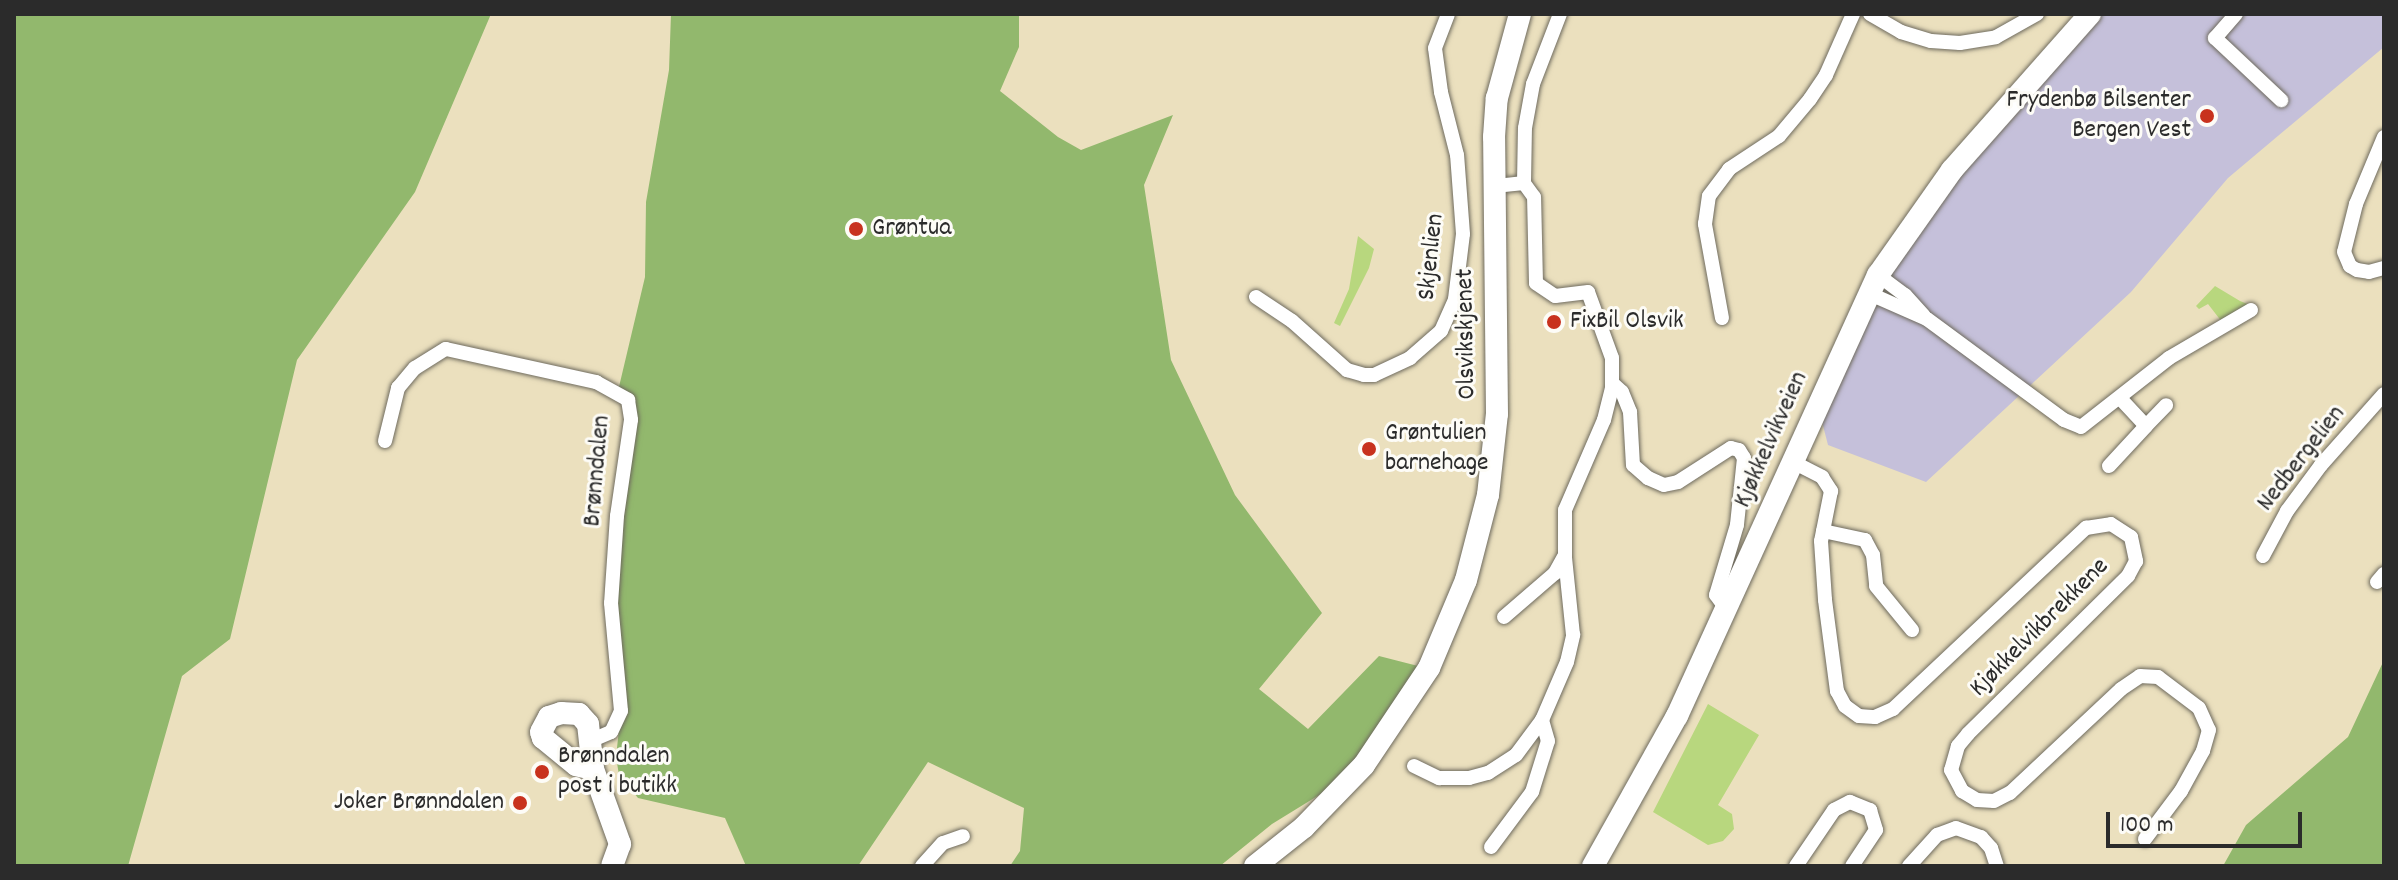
<!DOCTYPE html>
<meta charset="utf-8">
<style>
body{margin:0}
#map{position:relative;width:2398px;height:880px;overflow:hidden;background:#ebe0be;font-family:Dekko,sans-serif}
div>[style]{position:absolute}
.industrial>*{inset:0;background:#c5c0da}
.green>*{inset:0;background:#b8d77e}
.forest>*{inset:0;background:#92b86d}
.roads{filter:drop-shadow(0 0 2px #6e6a5e) drop-shadow(0 0 2px #6e6a5e)}
.street>*{height:14px;margin:-7px;padding:0 7px;transform-origin:7px;border-radius:7px;background:#fff}
.secondary>*{height:22px;margin:-11px;padding:0 11px;transform-origin:11px;border-radius:11px;background:#fff}
.dots>*{width:22px;height:22px;translate:-50% -50%;box-sizing:border-box;border:4px solid #fdfcf7;border-radius:50%}
span{translate:-50% -50%;white-space:nowrap;text-align:center;line-height:1.15;-webkit-text-stroke:6px #fdfcf7;paint-order:stroke}
.poi-label{font-size:26px;color:#2b2b2b}
.right{translate:-100% -50%;text-align:right}
.left{translate:0 -50%;text-align:left}
.street-label{font-size:26px;color:#2b2b2b}
.frame{position:absolute;inset:0;border:16px solid #2b2b2b;pointer-events:none}
.scale{position:absolute;left:2106px;top:812px;width:196px;height:36px;box-sizing:border-box;border:4px solid #2b2b2b;border-top:0;padding-left:10px;font-size:24px;line-height:28px;white-space:nowrap;color:#2b2b2b;-webkit-text-stroke:6px #fdfcf7;paint-order:stroke}
</style>
<div id="map">
<div class="industrial">
<i style="clip-path:polygon(2093px 14px,2384px 14px,2384px 47px,2228px 178px,2131px 292px,1926px 482px,1828px 445px,1820px 414px,1907px 231px)"></i>
</div>
<div class="green">
<i style="clip-path:polygon(1358px 236px,1374px 249px,1369px 268px,1340px 326px,1334px 323px,1349px 289px)"></i>
<i style="clip-path:polygon(2215px 286px,2240px 301px,2250px 305px,2222px 322px,2208px 304px,2199px 309px,2196px 306px)"></i>
<i style="clip-path:polygon(1708px 704px,1759px 735px,1718px 805px,1732px 814px,1734px 829px,1723px 841px,1708px 845px,1653px 812px)"></i>
</div>
<div class="forest">
<i style="clip-path:polygon(14px 14px,491px 14px,415px 192px,297px 360px,230px 639px,182px 676px,128px 866px,14px 866px)"></i>
<i style="clip-path:polygon(671px 14px,1019px 14px,1019px 47px,1000px 91px,1058px 137px,1081px 150px,1173px 115px,1144px 185px,1171px 360px,1235px 495px,1322px 613px,1259px 689px,1308px 729px,1379px 656px,1418px 666px,1395px 708px,1337px 784px,1272px 824px,1220px 866px,1010px 866px,1020px 851px,1024px 808px,928px 762px,858px 866px,746px 866px,725px 818px,638px 798px,619px 775px,616px 757px,621px 711px,614px 650px,631px 420px,618px 391px,645px 277px,646px 202px,669px 70px)"></i>
<i style="clip-path:polygon(2384px 660px,2384px 866px,2223px 866px,2246px 825px,2348px 737px)"></i>
</div>
<div class="roads">
<div class="street">
<i style="left:1870px;top:14px;width:36px;rotate:30deg"></i>
<i style="left:1901px;top:32px;width:31px;rotate:17deg"></i>
<i style="left:1931px;top:41px;width:29px;rotate:4deg"></i>
<i style="left:1960px;top:43px;width:36px;rotate:-9deg"></i>
<i style="left:1996px;top:37px;width:47px;rotate:-29.3deg"></i>
<i style="left:2236px;top:14px;width:32px;rotate:131deg"></i>
<i style="left:2215px;top:38px;width:91px;rotate:43.2deg"></i>
<i style="left:2384px;top:137px;width:73px;rotate:112.7deg"></i>
<i style="left:2356px;top:204px;width:49px;rotate:104deg"></i>
<i style="left:2344px;top:252px;width:15px;rotate:67deg"></i>
<i style="left:2350px;top:266px;width:8px;rotate:30deg"></i>
<i style="left:2357px;top:270px;width:12px;rotate:9deg"></i>
<i style="left:2369px;top:272px;width:16px;rotate:-15deg"></i>
<i style="left:1524px;top:183px;width:55px;rotate:-89deg"></i>
<i style="left:1525px;top:128px;width:45px;rotate:-79.7deg"></i>
<i style="left:1533px;top:84px;width:75px;rotate:-68.9deg"></i>
<i style="left:1878px;top:275px;width:34px;rotate:37deg"></i>
<i style="left:1905px;top:295px;width:28px;rotate:48deg"></i>
<i style="left:1868px;top:293px;width:64px;rotate:23.8deg"></i>
<i style="left:1927px;top:319px;width:170px;rotate:36.4deg"></i>
<i style="left:2064px;top:420px;width:18px;rotate:22deg"></i>
<i style="left:2081px;top:427px;width:112px;rotate:-38.1deg"></i>
<i style="left:2169px;top:358px;width:95px;rotate:-30.3deg"></i>
<i style="left:1256px;top:297px;width:43px;rotate:33.7deg"></i>
<i style="left:1292px;top:321px;width:74px;rotate:41.7deg"></i>
<i style="left:1347px;top:370px;width:18px;rotate:16deg"></i>
<i style="left:1364px;top:375px;width:10px"></i>
<i style="left:1374px;top:375px;width:40px;rotate:-25deg"></i>
<i style="left:1410px;top:358px;width:41px;rotate:-41.1deg"></i>
<i style="left:1441px;top:331px;width:35px;rotate:-66deg"></i>
<i style="left:1455px;top:299px;width:65px;rotate:-83deg"></i>
<i style="left:1463px;top:234px;width:79px;rotate:-94.3deg"></i>
<i style="left:1457px;top:155px;width:65px;rotate:-104.3deg"></i>
<i style="left:1441px;top:92px;width:44px;rotate:-97.8deg"></i>
<i style="left:1435px;top:48px;width:36px;rotate:-69deg"></i>
<i style="left:1722px;top:318px;width:96px;rotate:-100.3deg"></i>
<i style="left:1705px;top:224px;width:28px;rotate:-82deg"></i>
<i style="left:1709px;top:196px;width:34px;rotate:-53deg"></i>
<i style="left:1729px;top:169px;width:60px;rotate:-33.4deg"></i>
<i style="left:1779px;top:136px;width:48px;rotate:-50deg"></i>
<i style="left:1810px;top:99px;width:29px;rotate:-56deg"></i>
<i style="left:1826px;top:75px;width:67px;rotate:-66.1deg"></i>
<i style="left:1612px;top:383px;width:13px;rotate:42deg"></i>
<i style="left:1622px;top:392px;width:22px;rotate:68deg"></i>
<i style="left:1630px;top:412px;width:53px;rotate:86.8deg"></i>
<i style="left:1633px;top:465px;width:20px;rotate:41deg"></i>
<i style="left:1648px;top:478px;width:17px;rotate:24deg"></i>
<i style="left:1664px;top:485px;width:14px;rotate:-12deg"></i>
<i style="left:1678px;top:482px;width:63px;rotate:-32.7deg"></i>
<i style="left:1731px;top:448px;width:8px;rotate:14deg"></i>
<i style="left:1739px;top:450px;width:9px;rotate:58deg"></i>
<i style="left:1744px;top:458px;width:67px;rotate:96deg"></i>
<i style="left:1737px;top:525px;width:73px;rotate:106.7deg"></i>
<i style="left:1716px;top:595px;width:17px;rotate:54deg"></i>
<i style="left:2146px;top:426px;width:29px;rotate:-46deg"></i>
<i style="left:385px;top:441px;width:55px;rotate:-76.2deg"></i>
<i style="left:398px;top:388px;width:26px;rotate:-50deg"></i>
<i style="left:415px;top:368px;width:36px;rotate:-32deg"></i>
<i style="left:446px;top:349px;width:154px;rotate:12.4deg"></i>
<i style="left:596px;top:382px;width:37px;rotate:29deg"></i>
<i style="left:628px;top:400px;width:20px;rotate:81deg"></i>
<i style="left:631px;top:420px;width:97px;rotate:98.3deg"></i>
<i style="left:617px;top:516px;width:87px;rotate:93.9deg"></i>
<i style="left:611px;top:603px;width:108px;rotate:84.7deg"></i>
<i style="left:621px;top:711px;width:23px;rotate:115deg"></i>
<i style="left:611px;top:732px;width:23px;rotate:157deg"></i>
<i style="left:1793px;top:462px;width:33px;rotate:27deg"></i>
<i style="left:1822px;top:477px;width:17px;rotate:57deg"></i>
<i style="left:1831px;top:491px;width:51px;rotate:101.3deg"></i>
<i style="left:1821px;top:541px;width:59px;rotate:86.1deg"></i>
<i style="left:1825px;top:600px;width:92px;rotate:82.5deg"></i>
<i style="left:1837px;top:691px;width:17px;rotate:62deg"></i>
<i style="left:1845px;top:706px;width:17px;rotate:36deg"></i>
<i style="left:1859px;top:716px;width:16px;rotate:4deg"></i>
<i style="left:1875px;top:717px;width:20px;rotate:-24deg"></i>
<i style="left:1893px;top:709px;width:265px;rotate:-43.2deg"></i>
<i style="left:2086px;top:528px;width:25px;rotate:-9deg"></i>
<i style="left:2111px;top:524px;width:24px;rotate:33deg"></i>
<i style="left:2131px;top:537px;width:25px;rotate:78deg"></i>
<i style="left:2136px;top:561px;width:17px;rotate:118deg"></i>
<i style="left:2128px;top:576px;width:225px;rotate:135.4deg"></i>
<i style="left:1968px;top:734px;width:16px;rotate:130deg"></i>
<i style="left:1958px;top:746px;width:25px;rotate:106deg"></i>
<i style="left:1951px;top:770px;width:24px;rotate:62deg"></i>
<i style="left:1962px;top:791px;width:17px;rotate:31deg"></i>
<i style="left:1977px;top:800px;width:17px;rotate:3deg"></i>
<i style="left:1994px;top:801px;width:18px;rotate:-27deg"></i>
<i style="left:2010px;top:793px;width:152px;rotate:-43.1deg"></i>
<i style="left:2121px;top:689px;width:23px;rotate:-34deg"></i>
<i style="left:2140px;top:676px;width:18px;rotate:3deg"></i>
<i style="left:2158px;top:677px;width:51px;rotate:37.1deg"></i>
<i style="left:2199px;top:708px;width:24px;rotate:66deg"></i>
<i style="left:2209px;top:730px;width:22px;rotate:106deg"></i>
<i style="left:2203px;top:751px;width:46px;rotate:118.8deg"></i>
<i style="left:2181px;top:791px;width:60px;rotate:126.9deg"></i>
<i style="left:2109px;top:466px;width:54px;rotate:-47.2deg"></i>
<i style="left:2146px;top:426px;width:38px;rotate:-133deg"></i>
<i style="left:1823px;top:531px;width:43px;rotate:12.1deg"></i>
<i style="left:1865px;top:540px;width:17px;rotate:62deg"></i>
<i style="left:1873px;top:555px;width:31px;rotate:84deg"></i>
<i style="left:1876px;top:586px;width:57px;rotate:50.7deg"></i>
<i style="left:2263px;top:556px;width:51px;rotate:-61.9deg"></i>
<i style="left:2287px;top:511px;width:57px;rotate:-53.5deg"></i>
<i style="left:2321px;top:465px;width:95px;rotate:-48.4deg"></i>
<i style="left:2377px;top:582px;width:11px;rotate:-49deg"></i>
<i style="left:1504px;top:617px;width:67px;rotate:-40.8deg"></i>
<i style="left:1555px;top:573px;width:18px;rotate:-61deg"></i>
<i style="left:1414px;top:766px;width:28px;rotate:26deg"></i>
<i style="left:1439px;top:778px;width:30px"></i>
<i style="left:1469px;top:778px;width:20px;rotate:-15deg"></i>
<i style="left:1488px;top:773px;width:33px;rotate:-33deg"></i>
<i style="left:1516px;top:755px;width:44px;rotate:-53.4deg"></i>
<i style="left:1542px;top:720px;width:63px;rotate:-66.7deg"></i>
<i style="left:1567px;top:662px;width:28px;rotate:-77deg"></i>
<i style="left:1573px;top:635px;width:78px;rotate:-95.9deg"></i>
<i style="left:1565px;top:557px;width:47px;rotate:-90deg"></i>
<i style="left:1565px;top:510px;width:98px;rotate:-66.6deg"></i>
<i style="left:1604px;top:420px;width:32px;rotate:-76deg"></i>
<i style="left:1612px;top:389px;width:31px;rotate:-90deg"></i>
<i style="left:1612px;top:358px;width:70px;rotate:-110deg"></i>
<i style="left:1588px;top:292px;width:33px;rotate:173deg"></i>
<i style="left:1555px;top:296px;width:23px;rotate:-146deg"></i>
<i style="left:1536px;top:283px;width:86px;rotate:-91.3deg"></i>
<i style="left:1534px;top:197px;width:17px;rotate:-126deg"></i>
<i style="left:1524px;top:183px;width:30px;rotate:174deg"></i>
<i style="left:1491px;top:847px;width:69px;rotate:-53.3deg"></i>
<i style="left:1532px;top:792px;width:53px;rotate:-72.6deg"></i>
<i style="left:1548px;top:741px;width:22px;rotate:-106deg"></i>
<i style="left:922px;top:866px;width:31px;rotate:-48deg"></i>
<i style="left:943px;top:843px;width:21px;rotate:-19deg"></i>
<i style="left:1796px;top:866px;width:68px;rotate:-55.8deg"></i>
<i style="left:1834px;top:810px;width:18px;rotate:-27deg"></i>
<i style="left:1850px;top:802px;width:22px;rotate:22deg"></i>
<i style="left:1870px;top:810px;width:21px;rotate:73deg"></i>
<i style="left:1876px;top:830px;width:43px;rotate:123.7deg"></i>
<i style="left:1909px;top:866px;width:42px;rotate:-47.9deg"></i>
<i style="left:1937px;top:835px;width:20px;rotate:-20deg"></i>
<i style="left:1956px;top:828px;width:27px;rotate:20deg"></i>
<i style="left:1981px;top:837px;width:15px;rotate:48deg"></i>
<i style="left:1991px;top:848px;width:19px;rotate:72deg"></i>
</div>
<div class="secondary">
<i style="left:593px;top:769px;width:17px;rotate:-167deg"></i>
<i style="left:576px;top:765px;width:43px;rotate:-140.7deg"></i>
<i style="left:543px;top:738px;width:6px;rotate:-108deg"></i>
<i style="left:541px;top:732px;width:17px;rotate:-62deg"></i>
<i style="left:549px;top:717px;width:13px;rotate:-18deg"></i>
<i style="left:561px;top:713px;width:18px;rotate:3deg"></i>
<i style="left:579px;top:714px;width:13px;rotate:48deg"></i>
<i style="left:588px;top:724px;width:45px;rotate:83.7deg"></i>
<i style="left:593px;top:769px;width:80px;rotate:70.2deg"></i>
<i style="left:620px;top:844px;width:23px;rotate:110deg"></i>
<i style="left:1255px;top:866px;width:63px;rotate:-38.5deg"></i>
<i style="left:1304px;top:827px;width:86px;rotate:-45.9deg"></i>
<i style="left:1364px;top:765px;width:117px;rotate:-56.2deg"></i>
<i style="left:1429px;top:668px;width:95px;rotate:-67.2deg"></i>
<i style="left:1466px;top:580px;width:88px;rotate:-75.5deg"></i>
<i style="left:1488px;top:495px;width:81px;rotate:-83.7deg"></i>
<i style="left:1497px;top:414px;width:277px;rotate:-90.6deg"></i>
<i style="left:1494px;top:137px;width:39px;rotate:-86deg"></i>
<i style="left:1497px;top:98px;width:87px;rotate:-74.7deg"></i>
<i style="left:1593px;top:866px;width:172px;rotate:-60.8deg"></i>
<i style="left:1677px;top:716px;width:485px;rotate:-65.5deg"></i>
<i style="left:1878px;top:275px;width:128px;rotate:-54.8deg"></i>
<i style="left:1952px;top:170px;width:208px;rotate:-48.5deg"></i>
</div>
</div>
<div class="dots">
<i style="left:2207px;top:116px;background:#c8321e"></i>
<i style="left:856px;top:229px;background:#c8321e"></i>
<i style="left:1554px;top:322px;background:#c8321e"></i>
<i style="left:1369px;top:449px;background:#c8321e"></i>
<i style="left:542px;top:772px;background:#c8321e"></i>
<i style="left:520px;top:803px;background:#c8321e"></i>
</div>
<div class="poi-label">
<span class="right" style="left:2191px;top:116px">Frydenbø Bilsenter<br>Bergen Vest</span>
<span class="left" style="left:872px;top:229px">Grøntua</span>
<span class="left" style="left:1570px;top:322px">FixBil Olsvik</span>
<span class="left" style="left:1385px;top:449px">Grøntulien<br>barnehage</span>
<span class="left" style="left:558px;top:772px">Brønndalen<br>post i butikk</span>
<span class="right" style="left:504px;top:803px">Joker Brønndalen</span>
</div>
<div class="street-label">
<span style="left:1432px;top:257px;rotate:-84deg">Skjenlien</span>
<span style="left:1467px;top:334px;rotate:-91deg">Olsvikskjenet</span>
<span style="left:1772px;top:440px;rotate:-66deg">Kjøkkelvikveien</span>
<span style="left:2302px;top:459px;rotate:-52deg">Nedbergelien</span>
<span style="left:598px;top:471px;rotate:-85deg">Brønndalen</span>
<span style="left:2040px;top:628px;rotate:-45deg">Kjøkkelvikbrekkene</span>
</div>
<div class="frame"></div>
<div class="scale">100 m</div>
</div>
